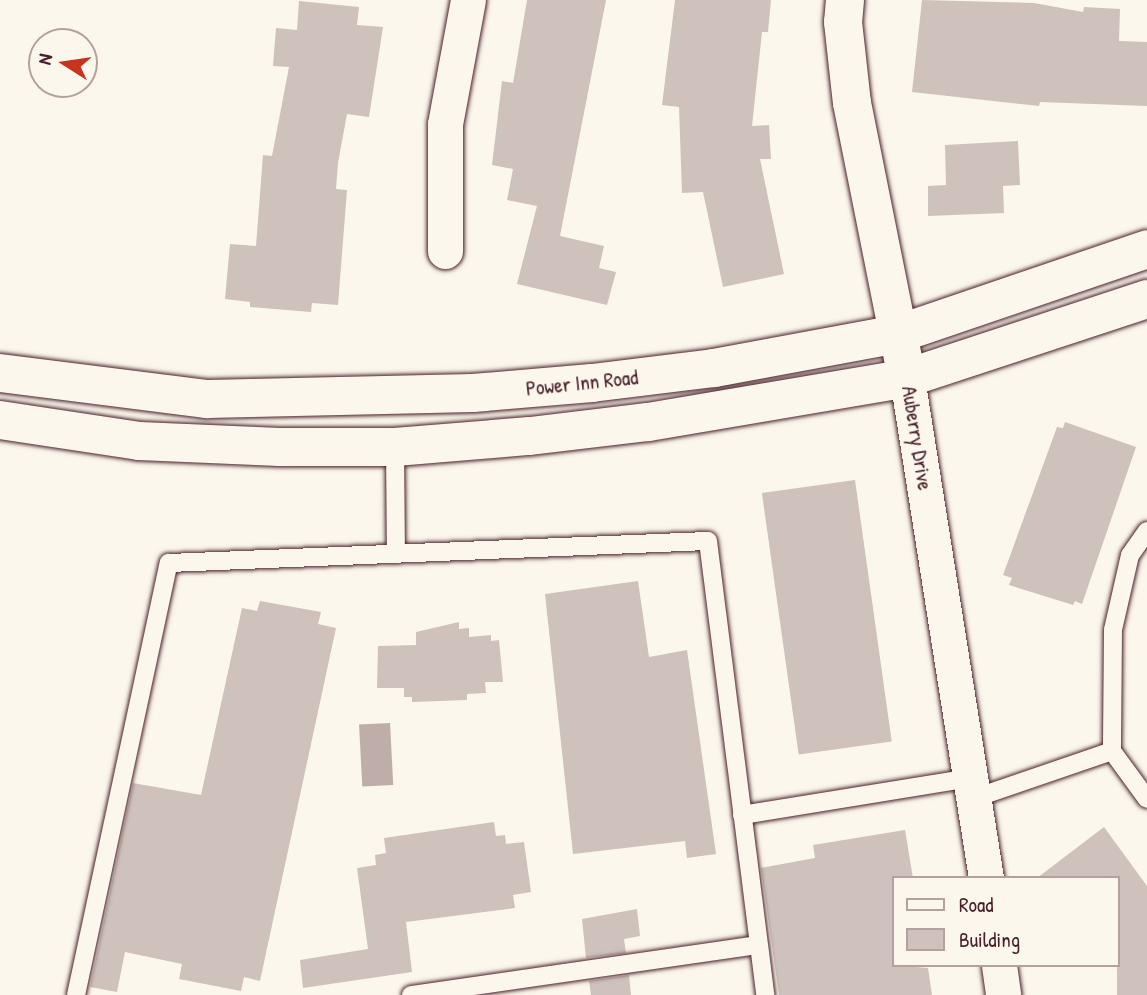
<!DOCTYPE html>
<style>
body{margin:0}
#map{position:relative;width:1147px;height:995px;overflow:hidden;background:#fbf7ec;font-family:"Patrick Hand",sans-serif}
div>[style]{position:absolute}
.water>*{inset:0;background:#bfadaa;transform-origin:0 0}
.building>*{inset:0;background:#cfc2bc;transform-origin:0 0}
.roads{filter:drop-shadow(0 0 2px #4a1f2b) drop-shadow(0 0 2px #4a1f2b)}
.service>*{height:18px;margin:-9px;padding:0 9px;transform-origin:9px;border-radius:9px;background:#fbf7ec}
.minor>*{height:35px;margin:-17.5px;padding:0 17.5px;transform-origin:17.5px;border-radius:17.5px;background:#fbf7ec}
.tertiary>*{height:38px;margin:-19px;padding:0 19px;transform-origin:19px;border-radius:19px;background:#fbf7ec}
.secondary>*{height:38px;margin:-19px;padding:0 19px;transform-origin:19px;border-radius:19px;background:#fbf7ec}
span{translate:-50% -50%;white-space:nowrap;text-align:center;line-height:1.15;-webkit-text-stroke:5px #fbf7ec;paint-order:stroke}
.street-label{font-size:21px;color:#4a1f2b}
.legend{position:absolute;left:892px;top:876px;width:228px;height:91px;box-sizing:border-box;background:#fbf7ec;border:2px solid #b4a19f;margin:0;padding:9px 12px;list-style:none;font-size:21px;color:#4a1f2b}
.legend li{display:flex;align-items:center;gap:14px;height:35px}
.legend b{width:35px;border:2px solid #b4a19f}
.north{position:absolute;left:28px;top:28px;width:70px;height:70px;box-sizing:border-box;background:#fbf7ec;border:2px solid #b4a19f;border-radius:50%;rotate:282deg;font-size:19px;font-weight:700;line-height:28px;text-align:center;color:#4a1f2b}
.north::after{content:'';display:block;margin:auto;width:24px;height:32px;background:#c8321e;clip-path:polygon(50% 0,100% 100%,50% 72%,0 100%)}
</style>
<div id="map">
<div class="water">
<i style="left:390px;top:723px;width:62px;height:31px;rotate:87deg"></i>
</div>
<div class="building">
<i style="clip-path:polygon(527px 0,606px 0,560px 236px,604px 246px,599px 268px,616px 272px,607px 305px,517px 284px,537px 206px,507px 200px,513px 169px,492px 165px,502px 81px,513px 83px)"></i>
<i style="clip-path:polygon(675px 0,771px 0,768px 32px,762px 32px,752px 126px,769px 125px,771px 159px,760px 159px,784px 274px,723px 287px,703px 192px,682px 193px,679px 107px,662px 105px)"></i>
<i style="clip-path:polygon(922px 0,1034px 3px,1083px 12px,1084px 7px,1120px 9px,1119px 41px,1147px 42px,1147px 106px,1040px 102px,1039px 106px,912px 92px)"></i>
<i style="clip-path:polygon(299px 1px,359px 7px,357px 25px,383px 27px,369px 117px,347px 114px,338px 163px,336px 189px,347px 190px,338px 305px,312px 303px,311px 312px,250px 307px,250px 302px,225px 299px,230px 244px,256px 246px,263px 155px,272px 156px,289px 67px,273px 66px,276px 28px,297px 30px)"></i>
<i style="clip-path:polygon(1018px 141px,1020px 185px,1003px 186px,1004px 213px,928px 216px,928px 186px,946px 185px,945px 145px)"></i>
<i style="clip-path:polygon(1065px 422px,1136px 447px,1082px 604px,1075px 601px,1073px 605px,1009px 585px,1012px 578px,1003px 575px,1057px 427px,1063px 428px)"></i>
<i style="left:855px;top:480px;width:264px;height:94px;rotate:82deg"></i>
<i style="clip-path:polygon(638px 581px,649px 657px,687px 650px,716px 854px,687px 858px,685px 841px,573px 854px,545px 594px)"></i>
<i style="clip-path:polygon(260px 601px,321px 612px,318px 624px,336px 628px,260px 981px,244px 977px,241px 991px,179px 979px,182px 964px,125px 952px,117px 992px,90px 987px,133px 783px,201px 795px,242px 608px,257px 611px)"></i>
<i style="clip-path:polygon(459px 622px,459px 629px,469px 628px,469px 637px,491px 635px,491px 641px,499px 640px,503px 682px,485px 682px,486px 693px,467px 694px,467px 700px,412px 702px,412px 697px,404px 697px,404px 688px,377px 688px,378px 646px,416px 645px,416px 632px)"></i>
<i style="clip-path:polygon(494px 822px,496px 836px,505px 835px,506px 844px,524px 842px,531px 892px,513px 895px,515px 908px,406px 922px,412px 972px,303px 988px,300px 960px,368px 949px,357px 868px,376px 865px,375px 855px,386px 853px,384px 838px)"></i>
<i style="clip-path:polygon(1104px 827px,1147px 886px,1147px 995px,1117px 995px,1117px 878px,1037px 878px)"></i>
<i style="clip-path:polygon(905px 830px,913px 878px,893px 878px,893px 965px,928px 968px,932px 995px,779px 995px,761px 868px,815px 858px,813px 845px)"></i>
<i style="clip-path:polygon(637px 909px,640px 936px,624px 939px,626px 953px,586px 958px,582px 919px)"></i>
<i style="clip-path:polygon(629px 975px,631px 995px,591px 995px,589px 981px)"></i>
</div>
<div class="roads">
<div class="service">
<i style="left:395px;top:447px;width:107px;rotate:89.5deg"></i>
<i style="left:1147px;top:531px;width:29px;rotate:125deg"></i>
<i style="left:1130px;top:555px;width:77px;rotate:102.8deg"></i>
<i style="left:1113px;top:630px;width:121px;rotate:90.5deg"></i>
<i style="left:1112px;top:751px;width:59px;rotate:53.9deg"></i>
<i style="left:975px;top:798px;width:145px;rotate:-18.9deg"></i>
<i style="left:742px;top:815px;width:232px;rotate:-9.2deg"></i>
<i style="left:76px;top:995px;width:442px;rotate:-77.9deg"></i>
<i style="left:169px;top:563px;width:539px;rotate:-2.34deg"></i>
<i style="left:708px;top:541px;width:458px;rotate:82.8deg"></i>
<i style="left:411px;top:995px;width:351px;rotate:-8.2deg"></i>
</div>
<div class="minor">
<i style="left:445px;top:251px;width:127px;rotate:-90deg"></i>
<i style="left:445px;top:124px;width:126px;rotate:-79.5deg"></i>
<i style="left:907px;top:378px;width:506px;rotate:81.02deg"></i>
<i style="left:999px;top:965px;width:30px;rotate:82deg"></i>
</div>
<div class="tertiary">
<i style="left:845px;top:0;width:22px;rotate:95deg"></i>
<i style="left:843px;top:22px;width:81px;rotate:83.7deg"></i>
<i style="left:852px;top:103px;width:280px;rotate:78.7deg"></i>
</div>
<div class="secondary">
<i style="left:0;top:373px;width:209px;rotate:7.2deg"></i>
<i style="left:207px;top:399px;width:266px;rotate:-1.3deg"></i>
<i style="left:473px;top:393px;width:119px;rotate:-4.8deg"></i>
<i style="left:592px;top:383px;width:123px;rotate:-7deg"></i>
<i style="left:714px;top:368px;width:187px;rotate:-10.5deg"></i>
<i style="left:898px;top:334px;width:263px;rotate:-18.8deg"></i>
<i style="left:0;top:420px;width:141px;rotate:8.6deg"></i>
<i style="left:139px;top:441px;width:141px;rotate:2.4deg"></i>
<i style="left:280px;top:447px;width:115px"></i>
<i style="left:395px;top:447px;width:135px;rotate:-4.7deg"></i>
<i style="left:530px;top:436px;width:119px;rotate:-6.8deg"></i>
<i style="left:648px;top:422px;width:263px;rotate:-9.6deg"></i>
<i style="left:907px;top:378px;width:253px;rotate:-18.2deg"></i>
</div>
</div>
<div class="street-label">
<span style="left:582px;top:383px;rotate:-6deg">Power Inn Road</span>
<span style="left:917px;top:438px;rotate:81deg">Auberry Drive</span>
</div>
<ul class="legend">
<li><b style="height:9px;background:#fbf7ec"></b>Road</li>
<li><b style="height:19px;background:#cfc2bc"></b>Building</li>
</ul>
<div class="north">N</div>
</div>
